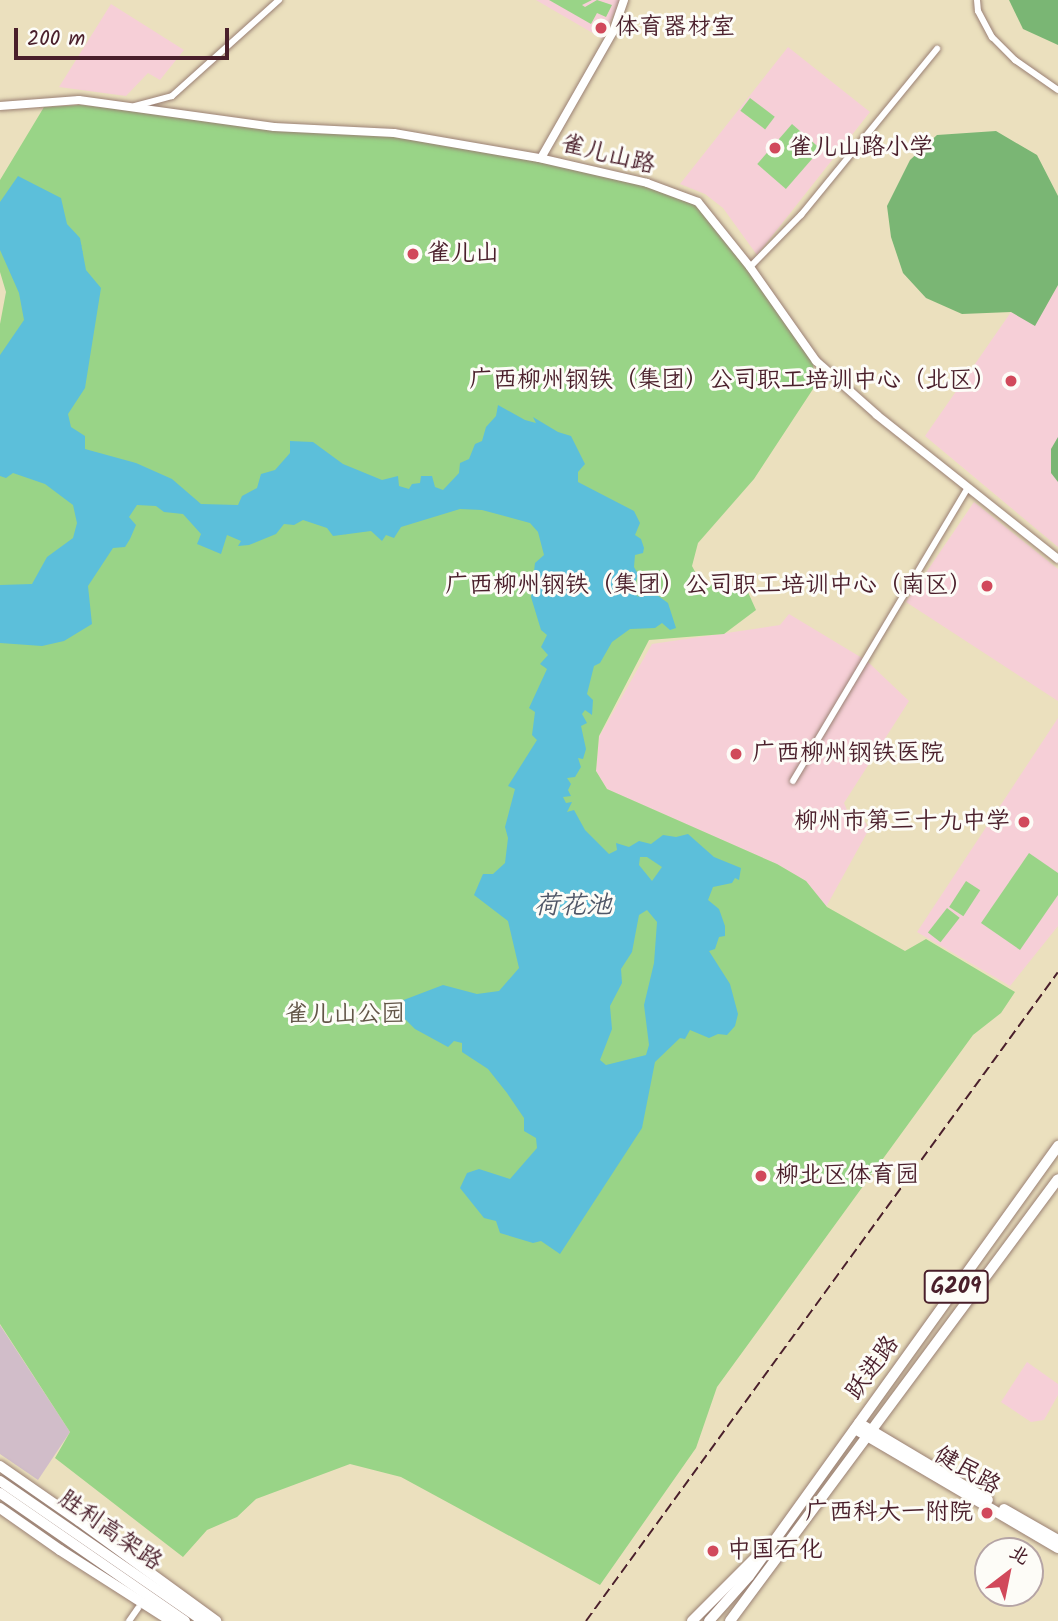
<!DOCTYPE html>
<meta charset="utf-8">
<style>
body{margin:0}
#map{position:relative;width:1058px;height:1621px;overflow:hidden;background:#ebe0be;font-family:Kalam,"LXGW WenKai TC",sans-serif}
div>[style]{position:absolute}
.built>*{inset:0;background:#f6cfd7}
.industrial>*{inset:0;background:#d1bdc9}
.green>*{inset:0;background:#99d487;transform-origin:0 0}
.forest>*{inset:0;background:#7ab674}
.water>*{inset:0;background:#5cbfda}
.roads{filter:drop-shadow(0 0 2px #9a8074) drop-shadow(0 0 2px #9a8074)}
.minor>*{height:6px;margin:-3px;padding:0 3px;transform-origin:3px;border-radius:3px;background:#fff}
.tertiary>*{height:8px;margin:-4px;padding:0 4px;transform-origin:4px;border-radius:4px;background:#fff}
.secondary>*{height:10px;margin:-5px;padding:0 5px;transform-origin:5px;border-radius:5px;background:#fff}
.primary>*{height:10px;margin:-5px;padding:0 5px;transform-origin:5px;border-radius:5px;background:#fff}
.trunk>*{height:10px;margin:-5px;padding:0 5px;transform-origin:5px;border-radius:5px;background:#fff}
.rail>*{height:2px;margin-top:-1px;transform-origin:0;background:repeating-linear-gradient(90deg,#4a1f2b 0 10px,transparent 0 15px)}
.dots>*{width:19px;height:19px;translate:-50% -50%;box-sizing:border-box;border:4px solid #fdfcf7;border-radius:50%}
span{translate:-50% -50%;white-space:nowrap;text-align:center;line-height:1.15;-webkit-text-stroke:6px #fdfcf7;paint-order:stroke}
.shield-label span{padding:2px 5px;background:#fdfcf7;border:2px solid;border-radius:5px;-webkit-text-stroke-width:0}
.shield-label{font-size:23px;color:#4a1f2b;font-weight:700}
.poi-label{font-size:24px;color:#4a1f2b}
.left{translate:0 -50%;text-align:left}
.right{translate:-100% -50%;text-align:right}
.street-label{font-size:24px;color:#4a1f2b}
.park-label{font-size:24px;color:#625547}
.water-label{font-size:26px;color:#505768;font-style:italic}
.north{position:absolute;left:974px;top:1537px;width:70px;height:70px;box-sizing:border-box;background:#fdfcf7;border:2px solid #b5a4a5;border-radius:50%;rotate:32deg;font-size:19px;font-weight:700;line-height:28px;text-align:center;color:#4a1f2b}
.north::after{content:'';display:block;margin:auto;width:24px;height:32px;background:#d1495b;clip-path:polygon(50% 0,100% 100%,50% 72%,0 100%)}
.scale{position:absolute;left:14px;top:28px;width:215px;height:32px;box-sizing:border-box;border:4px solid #4a1f2b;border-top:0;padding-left:9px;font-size:21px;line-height:24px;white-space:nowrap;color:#4a1f2b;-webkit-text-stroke:5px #fdfcf7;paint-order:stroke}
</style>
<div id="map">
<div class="built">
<i style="clip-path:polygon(536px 0,620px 0,603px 39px)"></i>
<i style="clip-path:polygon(111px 4px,184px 50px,160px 80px,148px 73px,126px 96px,59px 87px)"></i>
<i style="clip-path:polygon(788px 47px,870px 112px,757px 255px,723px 208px,705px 194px,680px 184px)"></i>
<i style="clip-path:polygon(1058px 285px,1058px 547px,925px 436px,1011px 312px,1035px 325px)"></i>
<i style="clip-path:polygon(974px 502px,1058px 569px,1058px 701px,906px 602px)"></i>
<i style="clip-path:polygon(789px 614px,867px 661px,909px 701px,844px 803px,847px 810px,866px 823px,868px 831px,826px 907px,806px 881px,777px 864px,607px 789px,596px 771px,599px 737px,652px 644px,780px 625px)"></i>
<i style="clip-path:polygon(1058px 718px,1058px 926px,1010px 986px,917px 932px)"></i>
<i style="clip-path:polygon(1027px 1362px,1058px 1384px,1058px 1395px,1044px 1420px,1031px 1422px,1001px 1402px)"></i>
</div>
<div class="industrial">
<i style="clip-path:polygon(0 1325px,70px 1432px,38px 1480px,0 1454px)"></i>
</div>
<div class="green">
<i style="clip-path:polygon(549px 0,592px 0,582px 5px,585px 7px,597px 0,612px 5px,606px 17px,597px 13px,591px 24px)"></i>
<i style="left:750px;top:98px;width:31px;height:16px;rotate:37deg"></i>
<i style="clip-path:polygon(81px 105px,394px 135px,537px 161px,646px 186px,697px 205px,748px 268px,813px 362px,815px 386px,754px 479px,698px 543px,692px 566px,701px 583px,747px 590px,756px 610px,724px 634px,649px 640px,599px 736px,596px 771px,607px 789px,777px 864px,806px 881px,827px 907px,905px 951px,926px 939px,1015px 992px,1001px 1013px,973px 1035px,717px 1387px,696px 1448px,600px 1585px,401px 1477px,350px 1464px,256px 1499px,237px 1517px,207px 1530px,183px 1557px,55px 1458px,70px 1432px,0 1324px,0 324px,6px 292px,0 272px,0 180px,44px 107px)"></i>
<i style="left:792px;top:124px;width:38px;height:53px;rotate:41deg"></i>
<i style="clip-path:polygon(1029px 853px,1058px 873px,1058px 895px,1020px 950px,981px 923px)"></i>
<i style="left:966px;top:881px;width:17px;height:31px;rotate:33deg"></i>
<i style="left:947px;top:908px;width:16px;height:31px;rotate:38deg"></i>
</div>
<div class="forest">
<i style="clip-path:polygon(1009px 0,1058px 0,1058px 45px,1023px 29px)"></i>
<i style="clip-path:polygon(996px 131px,1037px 155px,1058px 196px,1058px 285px,1035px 326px,1011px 312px,962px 314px,926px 298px,903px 273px,891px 237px,887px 206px,910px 160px,937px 135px)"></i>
<i style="clip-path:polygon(1058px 437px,1058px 482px,1051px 473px,1051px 449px)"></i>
</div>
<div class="water">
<i style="clip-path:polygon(evenodd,18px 176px,61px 198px,67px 224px,80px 238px,86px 270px,101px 288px,85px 388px,68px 414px,71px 427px,85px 436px,85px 449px,136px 463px,172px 479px,201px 504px,238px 505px,242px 496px,257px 488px,261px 474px,275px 470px,290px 453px,290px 441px,313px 442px,343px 464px,382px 480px,398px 476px,399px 486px,409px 489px,412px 484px,420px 483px,421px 476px,432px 476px,435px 487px,443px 490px,459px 473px,460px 463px,469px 459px,475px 444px,482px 441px,486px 427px,496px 416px,498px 405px,525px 420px,536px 423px,533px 417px,558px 432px,571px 436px,585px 464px,578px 472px,578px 482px,634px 511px,640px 523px,635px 535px,641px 539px,644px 548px,643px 553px,635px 555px,634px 567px,638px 574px,633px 590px,638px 597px,641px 593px,657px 595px,668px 603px,676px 628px,670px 630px,662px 623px,655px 628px,630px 629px,612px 642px,600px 663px,594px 666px,587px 694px,593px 700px,592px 715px,585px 710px,582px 714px,587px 723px,581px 726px,586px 749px,583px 759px,578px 758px,581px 767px,575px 777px,567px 778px,571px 784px,568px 790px,571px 796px,563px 797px,566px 803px,572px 802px,567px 812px,574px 810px,585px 830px,609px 854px,617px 850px,616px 843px,629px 847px,639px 841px,651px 844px,663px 835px,676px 837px,688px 834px,714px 857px,741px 868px,739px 880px,735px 878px,732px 883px,713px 887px,708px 900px,719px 909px,725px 926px,725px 936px,719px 937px,715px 949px,709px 951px,730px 984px,738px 1014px,735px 1026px,727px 1035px,718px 1034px,709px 1038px,690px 1030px,685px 1039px,680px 1038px,655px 1062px,642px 1128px,560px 1254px,541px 1241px,533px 1243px,500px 1233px,496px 1221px,484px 1218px,460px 1188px,467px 1173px,479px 1169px,510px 1179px,537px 1148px,536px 1138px,524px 1131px,524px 1118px,507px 1093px,488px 1069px,462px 1052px,462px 1043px,454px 1041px,448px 1047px,415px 1029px,406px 1020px,398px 1020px,394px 1012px,401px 1001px,443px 985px,477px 994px,499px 991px,519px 968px,508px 921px,474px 895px,483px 874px,493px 874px,505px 863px,508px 838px,505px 827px,515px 789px,508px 786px,537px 740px,532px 735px,535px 712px,529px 708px,547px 669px,540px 664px,548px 655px,541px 647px,547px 635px,541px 630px,531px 597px,535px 563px,544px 555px,538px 532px,530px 523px,482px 510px,460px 509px,401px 527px,394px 538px,386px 535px,382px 541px,371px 531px,333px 536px,327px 528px,303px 520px,294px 525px,284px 524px,276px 534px,249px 545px,238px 546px,241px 541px,227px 535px,221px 554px,197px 544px,201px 534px,183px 514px,164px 512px,156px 506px,137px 505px,129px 517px,136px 525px,130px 539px,125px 547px,113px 548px,88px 586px,92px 624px,64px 641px,42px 646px,0 643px,0 585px,32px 584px,47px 557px,73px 538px,77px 523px,73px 505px,45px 484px,13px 473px,6px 478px,0 476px,0 355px,24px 320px,19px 293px,0 250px,0 202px,18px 176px,640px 857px,647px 857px,662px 867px,652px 881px,639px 865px,640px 857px,18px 176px,647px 910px,657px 922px,654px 963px,644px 1005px,649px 1045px,646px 1055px,606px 1065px,600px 1060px,612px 1029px,610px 1006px,622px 983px,621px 969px,632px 952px,639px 915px,647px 910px)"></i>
</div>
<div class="roads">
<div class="minor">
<i style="left:977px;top:0;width:11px;rotate:85deg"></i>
<i style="left:978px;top:11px;width:30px;rotate:62deg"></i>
<i style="left:992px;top:37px;width:33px;rotate:45deg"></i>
<i style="left:1015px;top:60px;width:52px;rotate:34.9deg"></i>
<i style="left:135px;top:106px;width:38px;rotate:-15deg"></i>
<i style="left:172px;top:96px;width:144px;rotate:-41.9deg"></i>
<i style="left:750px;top:267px;width:73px;rotate:-45.6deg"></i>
<i style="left:801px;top:215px;width:215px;rotate:-50.7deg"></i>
<i style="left:793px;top:781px;width:341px;rotate:-59.2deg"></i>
<i style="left:129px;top:1621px;width:16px;rotate:-55deg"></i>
</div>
<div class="tertiary">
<i style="left:0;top:106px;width:79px;rotate:-4.3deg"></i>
<i style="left:79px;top:100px;width:197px;rotate:7.9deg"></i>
<i style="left:274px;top:127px;width:120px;rotate:2.9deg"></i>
<i style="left:394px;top:133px;width:147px;rotate:9.8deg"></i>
<i style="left:539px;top:158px;width:111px;rotate:13deg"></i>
<i style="left:647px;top:183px;width:54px;rotate:20.4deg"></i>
<i style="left:698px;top:202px;width:83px;rotate:51.3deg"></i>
<i style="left:750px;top:267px;width:115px;rotate:54.9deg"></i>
<i style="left:816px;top:361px;width:81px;rotate:41.5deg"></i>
<i style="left:877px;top:415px;width:231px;rotate:38.5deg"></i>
<i style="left:541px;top:158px;width:145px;rotate:-60.3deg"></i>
<i style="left:613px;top:32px;width:34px;rotate:-71deg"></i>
</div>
<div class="secondary">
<i style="left:859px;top:1423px;width:150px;rotate:30.8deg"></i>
<i style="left:855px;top:1429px;width:235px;rotate:30.4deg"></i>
<i style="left:0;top:1466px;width:96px;rotate:34.8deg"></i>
<i style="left:0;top:1508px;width:73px;rotate:35deg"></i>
<i style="left:1004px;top:1509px;width:62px;rotate:29.9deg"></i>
</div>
<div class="primary">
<i style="left:0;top:1481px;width:247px;rotate:34.6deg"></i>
<i style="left:0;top:1493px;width:225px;rotate:34.7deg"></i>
<i style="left:79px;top:1521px;width:170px;rotate:36.1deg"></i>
<i style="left:60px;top:1550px;width:132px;rotate:32.6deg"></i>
<i style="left:692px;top:1621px;width:105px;rotate:-45deg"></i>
</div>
<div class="trunk">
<i style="left:709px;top:1621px;width:60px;rotate:-48.4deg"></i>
<i style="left:749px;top:1576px;width:530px;rotate:-54.3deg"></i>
<i style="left:730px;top:1621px;width:550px;rotate:-53.42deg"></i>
</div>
</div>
<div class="rail">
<i style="left:586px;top:1621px;width:802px;rotate:-53.97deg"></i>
</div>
<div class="dots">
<i style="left:601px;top:28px;background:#d1495b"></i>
<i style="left:775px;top:148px;background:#d1495b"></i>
<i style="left:413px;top:254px;background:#d1495b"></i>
<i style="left:1011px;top:381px;background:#d1495b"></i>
<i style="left:987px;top:586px;background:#d1495b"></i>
<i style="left:736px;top:754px;background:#d1495b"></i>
<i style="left:1024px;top:822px;background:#d1495b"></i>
<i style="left:761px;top:1176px;background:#d1495b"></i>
<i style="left:987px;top:1513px;background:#d1495b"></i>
<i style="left:713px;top:1551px;background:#d1495b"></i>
</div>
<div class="shield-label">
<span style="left:956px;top:1287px">G209</span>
</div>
<div class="poi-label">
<span class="left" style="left:615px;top:28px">体育器材室</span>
<span class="left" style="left:789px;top:148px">雀儿山路小学</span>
<span class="left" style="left:427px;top:254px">雀儿山</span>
<span class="right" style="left:997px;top:381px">广西柳州钢铁（集团）公司职工培训中心（北区）</span>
<span class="right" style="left:973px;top:586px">广西柳州钢铁（集团）公司职工培训中心（南区）</span>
<span class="left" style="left:752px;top:754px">广西柳州钢铁医院</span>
<span class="right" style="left:1010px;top:822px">柳州市第三十九中学</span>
<span class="left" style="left:775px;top:1176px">柳北区体育园</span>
<span class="right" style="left:973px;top:1513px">广西科大一附院</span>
<span class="left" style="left:727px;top:1551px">中国石化</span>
</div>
<div class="street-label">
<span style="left:608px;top:155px;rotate:14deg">雀儿山路</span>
<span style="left:873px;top:1368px;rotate:-54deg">跃进路</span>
<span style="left:967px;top:1471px;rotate:30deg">健民路</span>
<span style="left:110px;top:1531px;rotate:35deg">胜利高架路</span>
</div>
<div class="park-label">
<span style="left:345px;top:1015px">雀儿山公园</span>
</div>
<div class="water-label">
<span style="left:573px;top:907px">荷花池</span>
</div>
<div class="north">北</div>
<div class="scale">200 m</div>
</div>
